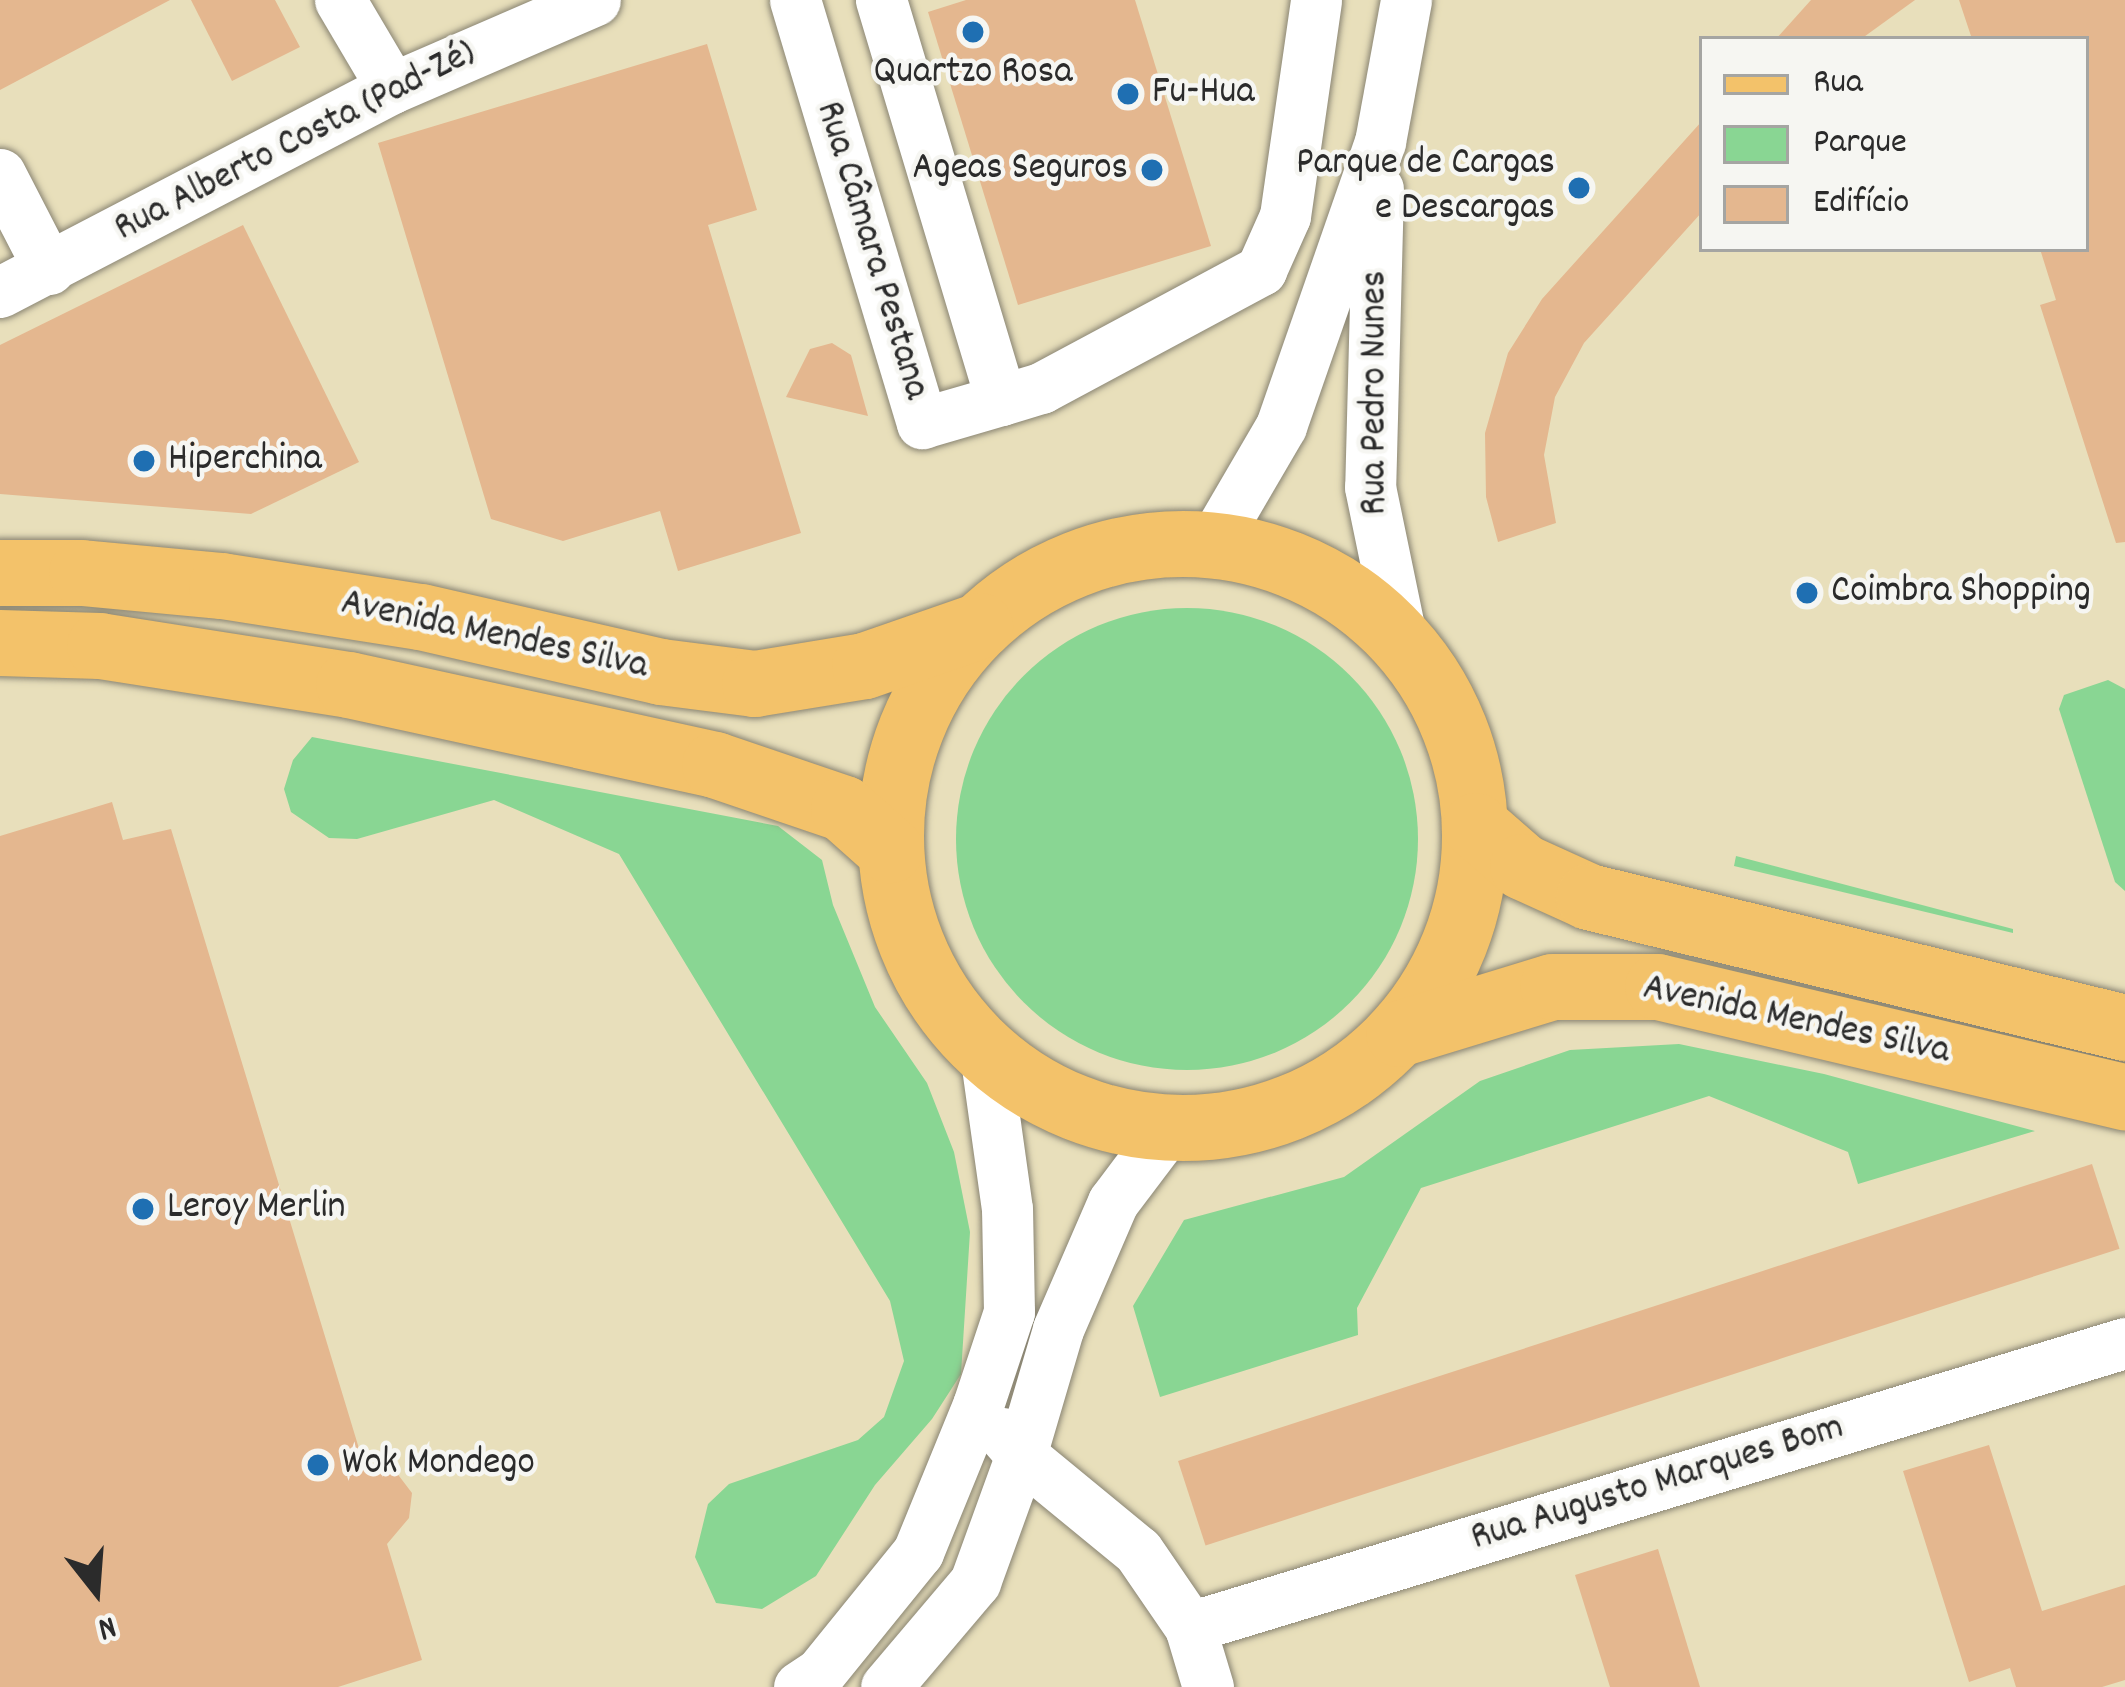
<!DOCTYPE html>
<meta charset="utf-8">
<style>
body{margin:0}
#map{position:relative;width:2125px;height:1687px;overflow:hidden;background:#e8dfbb;font-family:Dekko,sans-serif}
div>[style]{position:absolute}
.green>*{inset:0;background:#89d693}
.round{border-radius:50%}
.building>*{inset:0;background:#e4b78f;transform-origin:0 0}
.roads{filter:drop-shadow(0 0 3px #8a8573) drop-shadow(0 0 3px #8a8573)}
.minor>*{height:51px;margin:-25.5px;padding:0 25.5px;transform-origin:25.5px;border-radius:25.5px;background:#fff}
.primary>*{height:66px;margin:-33px;padding:0 33px;transform-origin:33px;border-radius:33px;background:#f3c26a}
.primary>.ring{margin:-33px;padding:0;box-sizing:content-box;background:none;border:66px solid #f3c26a;border-radius:50%}
.dots>*{width:33px;height:33px;translate:-50% -50%;box-sizing:border-box;border:6px solid #f6f6f2;border-radius:50%}
span{translate:-50% -50%;white-space:nowrap;text-align:center;line-height:1.15;-webkit-text-stroke:9px #f6f6f2;paint-order:stroke}
.poi-label{font-size:39px;color:#2b2b2b}
.left{translate:0 -50%;text-align:left}
.right{translate:-100% -50%;text-align:right}
.street-label{font-size:39px;color:#2b2b2b}
.legend{position:absolute;left:1699px;top:36px;width:390px;height:216px;box-sizing:border-box;background:#f6f6f2;border:3px solid #a5a5a2;margin:0;padding:15px 21px;list-style:none;font-size:36px;color:#2b2b2b}
.legend li{display:flex;align-items:center;gap:24px;height:60px}
.legend b{width:60px;border:3px solid #a5a5a2}
.north{position:absolute;left:36px;top:1531px;width:120px;height:120px;-webkit-text-stroke:9px #f6f6f2;paint-order:stroke;rotate:163deg;font-size:33px;font-weight:700;line-height:48px;text-align:center;color:#2b2b2b}
.north::after{content:'';display:block;margin:auto;width:42px;height:54px;background:#2b2b2b;clip-path:polygon(50% 0,100% 100%,50% 72%,0 100%)}
</style>
<div id="map">
<div class="green">
<i class="round" style="left:956px;top:608px;width:462px;height:462px"></i>
<i style="clip-path:polygon(2108px 680px,2125px 689px,2125px 891px,2115px 882px,2059px 709px,2064px 695px)"></i>
<i style="clip-path:polygon(312px 737px,778px 826px,822px 860px,833px 905px,875px 1007px,927px 1083px,954px 1152px,970px 1232px,961px 1374px,932px 1419px,875px 1485px,816px 1576px,762px 1609px,716px 1603px,695px 1557px,708px 1504px,729px 1484px,858px 1440px,884px 1417px,904px 1361px,890px 1301px,619px 854px,494px 800px,357px 839px,329px 838px,291px 812px,284px 789px,293px 760px)"></i>
<i style="clip-path:polygon(1736px 856px,2013px 929px,2013px 933px,1734px 866px)"></i>
<i style="clip-path:polygon(1679px 1044px,1824px 1074px,2035px 1131px,1858px 1184px,1848px 1152px,1709px 1096px,1421px 1188px,1357px 1308px,1358px 1335px,1160px 1397px,1133px 1306px,1184px 1220px,1344px 1177px,1480px 1081px,1570px 1050px)"></i>
</div>
<div class="building">
<i style="clip-path:polygon(0 0,170px 0,0 90px)"></i>
<i style="clip-path:polygon(191px 0,275px 0,300px 47px,232px 81px)"></i>
<i style="clip-path:polygon(966px 0,1135px 0,1211px 246px,1018px 305px,928px 12px)"></i>
<i style="clip-path:polygon(1811px 0,1915px 0,1861px 39px,1776px 39px)"></i>
<i style="clip-path:polygon(1959px 0,2125px 0,2125px 542px,2116px 543px,2040px 305px,2056px 300px,2040px 249px,2086px 249px,2086px 39px,1972px 39px)"></i>
<i style="clip-path:polygon(707px 44px,757px 210px,708px 225px,801px 533px,678px 571px,660px 511px,563px 541px,491px 519px,378px 143px)"></i>
<i style="clip-path:polygon(1702px 121px,1702px 212px,1584px 343px,1555px 397px,1544px 455px,1556px 523px,1498px 542px,1486px 497px,1485px 433px,1508px 353px,1542px 299px)"></i>
<i style="clip-path:polygon(243px 225px,359px 462px,251px 514px,0 494px,0 345px)"></i>
<i style="clip-path:polygon(832px 343px,851px 355px,868px 416px,786px 397px,810px 349px)"></i>
<i style="clip-path:polygon(112px 802px,123px 840px,171px 829px,364px 1465px,396px 1472px,412px 1493px,409px 1518px,387px 1544px,422px 1660px,338px 1687px,0 1687px,0 836px)"></i>
<i style="left:2092px;top:1164px;width:89px;height:961px;rotate:72deg"></i>
<i style="clip-path:polygon(1989px 1445px,2042px 1611px,2125px 1585px,2125px 1680px,2102px 1687px,2016px 1687px,2010px 1668px,1969px 1682px,1903px 1471px)"></i>
<i style="clip-path:polygon(1658px 1549px,1700px 1687px,1610px 1687px,1575px 1575px)"></i>
</div>
<div class="roads">
<div class="minor">
<i style="left:340px;top:0;width:102px;rotate:59.4deg"></i>
<i style="left:795px;top:0;width:442px;rotate:73.3deg"></i>
<i style="left:922px;top:423px;width:82px;rotate:-16.2deg"></i>
<i style="left:1001px;top:400px;width:418px;rotate:-106.7deg"></i>
<i style="left:0;top:174px;width:107px;rotate:62.7deg"></i>
<i style="left:1378px;top:189px;width:298px;rotate:91.5deg"></i>
<i style="left:1370px;top:487px;width:157px;rotate:78.3deg"></i>
<i style="left:0;top:292px;width:442px;rotate:-27.5deg"></i>
<i style="left:392px;top:88px;width:221px;rotate:-23.4deg"></i>
<i style="left:1001px;top:400px;width:42px;rotate:-16.7deg"></i>
<i style="left:1041px;top:388px;width:250px;rotate:-28.2deg"></i>
<i style="left:1261px;top:270px;width:59px;rotate:-66deg"></i>
<i style="left:1285px;top:216px;width:218px;rotate:-81.8deg"></i>
<i style="left:1211px;top:546px;width:139px;rotate:-59.7deg"></i>
<i style="left:1281px;top:426px;width:301px;rotate:-70.8deg"></i>
<i style="left:1380px;top:142px;width:144px;rotate:-79.6deg"></i>
<i style="left:1002px;top:1433px;width:29px;rotate:49deg"></i>
<i style="left:1021px;top:1455px;width:151px;rotate:39.4deg"></i>
<i style="left:1138px;top:1551px;width:92px;rotate:55.6deg"></i>
<i style="left:1190px;top:1627px;width:63px;rotate:73.3deg"></i>
<i style="left:1190px;top:1627px;width:977px;rotate:-16.9deg"></i>
<i style="left:799px;top:1687px;width:25px;rotate:-34deg"></i>
<i style="left:820px;top:1673px;width:156px;rotate:-51deg"></i>
<i style="left:918px;top:1552px;width:159px;rotate:-67.8deg"></i>
<i style="left:978px;top:1405px;width:98px;rotate:-71.6deg"></i>
<i style="left:1009px;top:1312px;width:103px;rotate:-91.1deg"></i>
<i style="left:1007px;top:1209px;width:158px;rotate:-98deg"></i>
<i style="left:886px;top:1687px;width:138px;rotate:-49.7deg"></i>
<i style="left:975px;top:1582px;width:135px;rotate:-70.1deg"></i>
<i style="left:1021px;top:1455px;width:131px;rotate:-73.6deg"></i>
<i style="left:1058px;top:1329px;width:138px;rotate:-66.6deg"></i>
<i style="left:1113px;top:1202px;width:91px;rotate:-53deg"></i>
</div>
<div class="primary">
<i class="ring" style="left:891px;top:544px;width:518px;height:518px"></i>
<i style="left:0;top:573px;width:82px"></i>
<i style="left:82px;top:573px;width:141px;rotate:5.3deg"></i>
<i style="left:222px;top:586px;width:201px;rotate:8.9deg"></i>
<i style="left:421px;top:617px;width:246px;rotate:12.9deg"></i>
<i style="left:661px;top:672px;width:95px;rotate:7.3deg"></i>
<i style="left:755px;top:684px;width:111px;rotate:-9.3deg"></i>
<i style="left:865px;top:666px;width:122px;rotate:-19.2deg"></i>
<i style="left:0;top:643px;width:100px;rotate:1.7deg"></i>
<i style="left:100px;top:646px;width:252px;rotate:8.9deg"></i>
<i style="left:349px;top:685px;width:375px;rotate:12.3deg"></i>
<i style="left:715px;top:765px;width:136px;rotate:18.8deg"></i>
<i style="left:844px;top:809px;width:62px;rotate:41.7deg"></i>
<i style="left:1476px;top:826px;width:62px;rotate:41.1deg"></i>
<i style="left:1523px;top:867px;width:72px;rotate:24.4deg"></i>
<i style="left:1589px;top:897px;width:552px;rotate:13.73deg"></i>
<i style="left:1399px;top:1034px;width:161px;rotate:-17deg"></i>
<i style="left:1553px;top:987px;width:105px"></i>
<i style="left:1658px;top:987px;width:480px;rotate:13.3deg"></i>
</div>
</div>
<div class="dots">
<i style="left:973px;top:32px;background:#1f6fb2"></i>
<i style="left:1128px;top:94px;background:#1f6fb2"></i>
<i style="left:1152px;top:170px;background:#1f6fb2"></i>
<i style="left:1579px;top:188px;background:#1f6fb2"></i>
<i style="left:144px;top:461px;background:#1f6fb2"></i>
<i style="left:1807px;top:593px;background:#1f6fb2"></i>
<i style="left:143px;top:1209px;background:#1f6fb2"></i>
<i style="left:318px;top:1465px;background:#1f6fb2"></i>
</div>
<div class="poi-label">
<span style="left:973px;top:74px">Quartzo Rosa</span>
<span class="left" style="left:1152px;top:94px">Fu-Hua</span>
<span class="right" style="left:1555px;top:188px">Parque de Cargas<br>e Descargas</span>
<span class="right" style="left:1128px;top:170px">Ageas Seguros</span>
<span class="left" style="left:168px;top:461px">Hiperchina</span>
<span class="left" style="left:1831px;top:593px">Coimbra Shopping</span>
<span class="left" style="left:167px;top:1209px">Leroy Merlin</span>
<span class="left" style="left:342px;top:1465px">Wok Mondego</span>
</div>
<div class="street-label">
<span style="left:296px;top:143px;rotate:-27deg">Rua Alberto Costa (Pad-Zé)</span>
<span style="left:870px;top:251px;rotate:73deg">Rua Câmara Pestana</span>
<span style="left:1377px;top:393px;rotate:-90deg">Rua Pedro Nunes</span>
<span style="left:494px;top:637px;rotate:12deg">Avenida Mendes Silva</span>
<span style="left:1796px;top:1022px;rotate:12deg">Avenida Mendes Silva</span>
<span style="left:1658px;top:1485px;rotate:-17deg">Rua Augusto Marques Bom</span>
</div>
<ul class="legend">
<li><b style="height:15px;background:#f3c26a"></b>Rua</li>
<li><b style="height:33px;background:#89d693"></b>Parque</li>
<li><b style="height:33px;background:#e4b78f"></b>Edifício</li>
</ul>
<div class="north">N</div>
</div>
